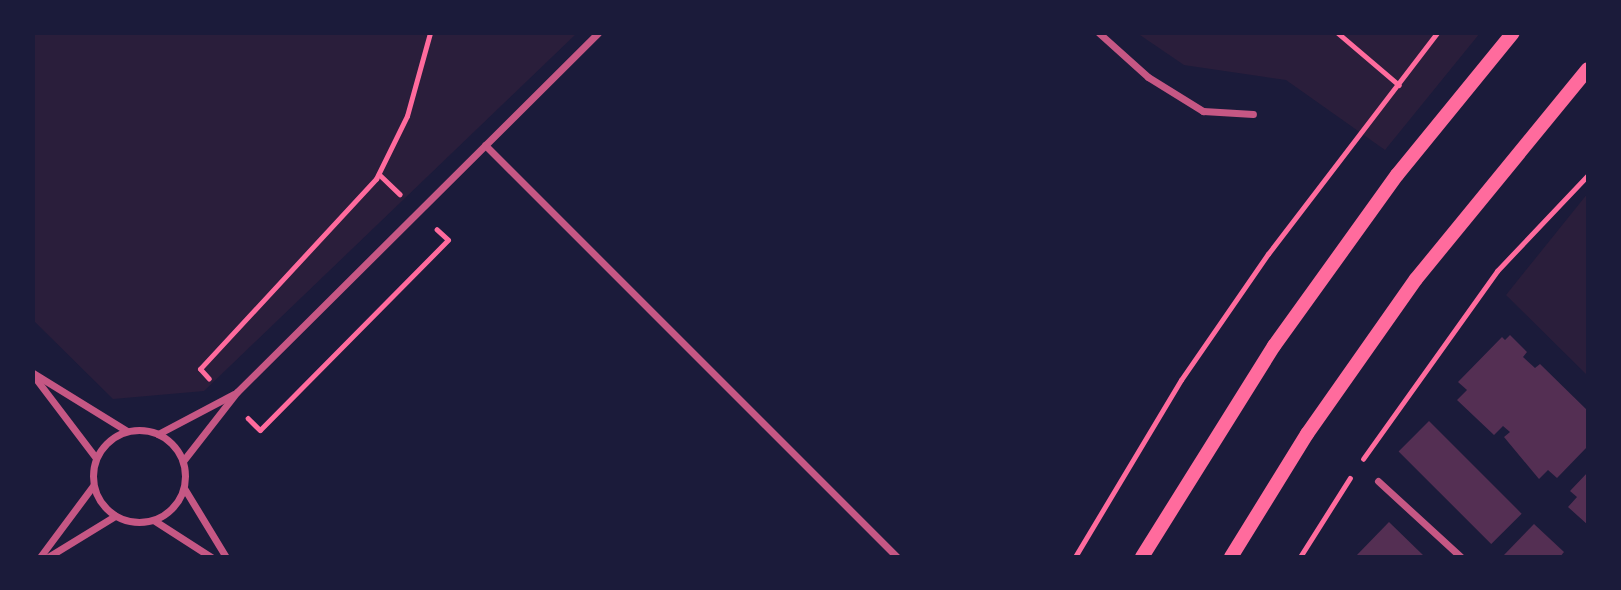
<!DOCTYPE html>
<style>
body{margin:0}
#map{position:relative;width:1621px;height:590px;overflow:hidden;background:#1b1b3a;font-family:Overpass,sans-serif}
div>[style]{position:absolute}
.green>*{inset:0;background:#2a1e3b}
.building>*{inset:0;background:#542f53;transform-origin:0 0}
.path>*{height:4.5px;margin:-2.25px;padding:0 2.25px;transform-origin:2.25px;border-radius:2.25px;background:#ff6b9d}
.minor>*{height:7px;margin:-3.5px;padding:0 3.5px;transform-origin:3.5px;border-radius:3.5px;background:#c65784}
.minor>.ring{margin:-3.5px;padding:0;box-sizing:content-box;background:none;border:7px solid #c65784;border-radius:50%}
.secondary>*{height:14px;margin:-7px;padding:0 7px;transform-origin:7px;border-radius:7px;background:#ff6b9d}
span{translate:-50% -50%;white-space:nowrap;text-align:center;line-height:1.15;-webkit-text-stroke:5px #1b1b3a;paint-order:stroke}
.frame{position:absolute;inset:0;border:35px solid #1b1b3a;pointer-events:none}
</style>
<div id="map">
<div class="green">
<i style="clip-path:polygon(33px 33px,577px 33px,204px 391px,113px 399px,33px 320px)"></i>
<i style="clip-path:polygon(1137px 33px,1480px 33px,1385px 150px,1286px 80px,1184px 65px)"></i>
<i style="clip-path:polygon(1588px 193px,1588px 376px,1506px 295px)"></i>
</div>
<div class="building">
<i style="clip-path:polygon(1510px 335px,1527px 352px,1523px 357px,1535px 368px,1540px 364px,1588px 411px,1588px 446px,1557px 478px,1548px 470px,1539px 479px,1504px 437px,1510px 432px,1503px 426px,1494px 435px,1457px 400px,1467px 390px,1458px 382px,1502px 337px,1505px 340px)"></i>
<i style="left:1429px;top:421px;width:131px;height:43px;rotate:45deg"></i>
<i style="clip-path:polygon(1588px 472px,1588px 525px,1568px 507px,1577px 497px,1570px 491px)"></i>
<i style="clip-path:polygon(1389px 522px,1425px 557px,1355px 557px)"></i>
<i style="clip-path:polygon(1534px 524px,1564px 552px,1560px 557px,1502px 557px)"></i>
</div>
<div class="path">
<i style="left:1338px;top:33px;width:80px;rotate:40.4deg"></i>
<i style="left:379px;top:174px;width:29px;rotate:44deg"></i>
<i style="left:209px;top:379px;width:13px;rotate:-132deg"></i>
<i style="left:200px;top:369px;width:259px;rotate:-47.2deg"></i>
<i style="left:376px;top:179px;width:70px;rotate:-63.8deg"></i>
<i style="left:407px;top:116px;width:86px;rotate:-74.5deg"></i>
<i style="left:248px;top:418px;width:17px;rotate:45deg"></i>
<i style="left:260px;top:430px;width:267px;rotate:-45.3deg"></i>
<i style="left:448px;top:240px;width:15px;rotate:-138deg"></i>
<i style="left:1363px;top:459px;width:231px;rotate:-54.5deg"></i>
<i style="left:1497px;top:271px;width:132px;rotate:-46.5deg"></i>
<i style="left:1075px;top:557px;width:206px;rotate:-59.1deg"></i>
<i style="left:1181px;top:380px;width:153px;rotate:-55.4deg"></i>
<i style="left:1268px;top:254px;width:278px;rotate:-52.6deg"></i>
<i style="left:1300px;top:557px;width:93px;rotate:-57.7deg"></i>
</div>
<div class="minor">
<i style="left:1099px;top:33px;width:66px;rotate:41.9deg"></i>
<i style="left:1148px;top:77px;width:65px;rotate:31.7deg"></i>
<i style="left:1203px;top:111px;width:50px;rotate:3.4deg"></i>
<i style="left:485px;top:145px;width:583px;rotate:45deg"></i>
<i style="left:33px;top:373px;width:110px;rotate:31.7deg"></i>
<i style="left:33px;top:375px;width:104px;rotate:52.8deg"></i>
<i class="ring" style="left:93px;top:430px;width:85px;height:85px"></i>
<i style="left:158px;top:434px;width:86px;rotate:-27.8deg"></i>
<i style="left:183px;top:461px;width:88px;rotate:-52deg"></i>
<i style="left:237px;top:392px;width:509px;rotate:-44.84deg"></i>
<i style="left:1378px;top:481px;width:113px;rotate:42.5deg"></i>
<i style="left:184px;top:488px;width:81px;rotate:58.7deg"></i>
<i style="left:155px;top:521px;width:67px;rotate:32.7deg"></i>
<i style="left:40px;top:557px;width:89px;rotate:-53.3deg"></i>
<i style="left:48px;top:557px;width:79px;rotate:-31.5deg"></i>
</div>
<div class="secondary">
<i style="left:1142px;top:557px;width:249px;rotate:-58deg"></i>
<i style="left:1274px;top:346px;width:211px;rotate:-54.3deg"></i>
<i style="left:1397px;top:175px;width:183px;rotate:-50.8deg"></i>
<i style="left:1231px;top:557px;width:145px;rotate:-58.3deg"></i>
<i style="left:1307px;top:434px;width:189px;rotate:-54.9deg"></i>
<i style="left:1416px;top:279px;width:271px;rotate:-50.7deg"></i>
</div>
<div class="frame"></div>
</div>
